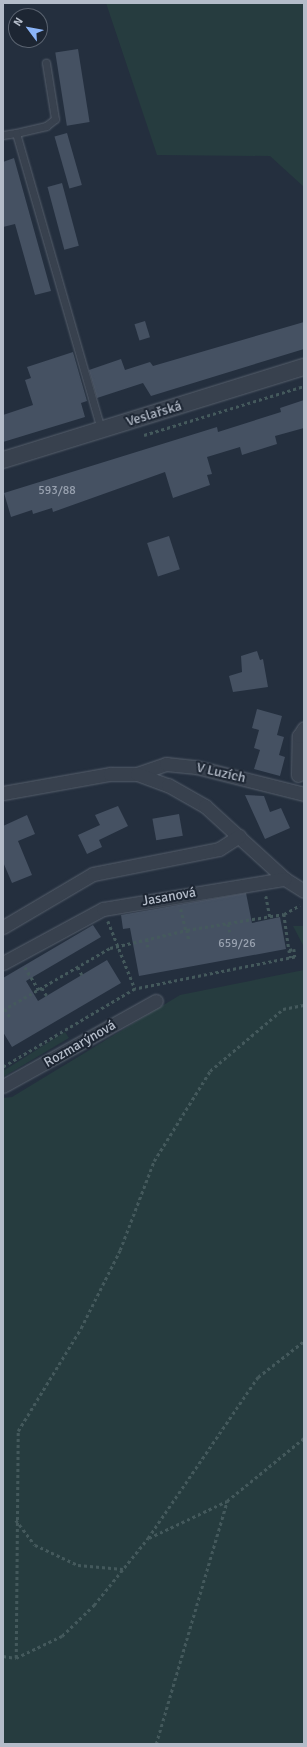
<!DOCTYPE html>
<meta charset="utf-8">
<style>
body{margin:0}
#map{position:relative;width:307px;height:1747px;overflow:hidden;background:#242f3e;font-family:Signika,sans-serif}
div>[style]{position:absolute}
.green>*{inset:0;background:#263c3f}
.building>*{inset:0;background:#455162;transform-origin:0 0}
.path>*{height:2.5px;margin-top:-1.25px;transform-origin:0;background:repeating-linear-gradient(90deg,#44595c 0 3px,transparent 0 6px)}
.roads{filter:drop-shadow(0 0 1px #565f6c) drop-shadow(0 0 1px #565f6c)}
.service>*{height:7px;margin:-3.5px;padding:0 3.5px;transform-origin:3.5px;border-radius:3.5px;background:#38414e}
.minor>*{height:13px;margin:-6.5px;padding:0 6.5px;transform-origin:6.5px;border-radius:6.5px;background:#38414e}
.tertiary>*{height:16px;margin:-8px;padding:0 8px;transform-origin:8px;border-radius:8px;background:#38414e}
span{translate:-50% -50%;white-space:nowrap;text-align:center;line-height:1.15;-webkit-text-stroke:4px #1d2633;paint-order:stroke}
.number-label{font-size:12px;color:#98a1af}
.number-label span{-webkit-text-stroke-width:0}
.street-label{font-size:14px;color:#b4bcc9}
.frame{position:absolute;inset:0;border:4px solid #b4bcc9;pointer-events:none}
.north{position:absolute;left:8px;top:8px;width:40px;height:40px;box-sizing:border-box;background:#1d2633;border:1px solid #59626f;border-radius:50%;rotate:302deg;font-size:11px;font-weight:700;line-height:16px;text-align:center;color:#b4bcc9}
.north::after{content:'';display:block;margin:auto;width:14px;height:18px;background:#8ab4f8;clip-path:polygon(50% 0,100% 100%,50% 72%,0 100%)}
</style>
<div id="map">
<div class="green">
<i style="clip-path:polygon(106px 3px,304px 3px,304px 187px,270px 156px,157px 155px)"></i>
<i style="clip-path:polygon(293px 926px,304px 926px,304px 947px)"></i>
<i style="clip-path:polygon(304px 970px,304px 1744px,3px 1744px,3px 1098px,12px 1097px,180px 995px)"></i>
<i style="clip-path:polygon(65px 1032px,69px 1038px,3px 1077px,3px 1071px)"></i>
</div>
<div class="building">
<i style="left:78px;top:49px;width:74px;height:23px;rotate:81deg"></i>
<i style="left:67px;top:133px;width:54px;height:13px;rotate:74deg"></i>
<i style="clip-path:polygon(14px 158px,51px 291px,35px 295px,15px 224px,3px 227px,3px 162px)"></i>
<i style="left:62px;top:183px;width:65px;height:15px;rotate:75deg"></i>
<i style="left:145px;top:321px;width:17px;height:11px;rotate:73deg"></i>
<i style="clip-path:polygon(304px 322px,304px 349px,151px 396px,143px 383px,97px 398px,89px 370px,121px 359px,125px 370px,150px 362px,153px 366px)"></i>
<i style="clip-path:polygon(73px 352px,87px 401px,81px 403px,85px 417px,3px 442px,3px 415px,33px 405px,25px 380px,31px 378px,27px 367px)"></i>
<i style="clip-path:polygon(304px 400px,304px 428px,275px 436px,277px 444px,242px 455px,240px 447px,207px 457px,212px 474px,207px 475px,210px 485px,173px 498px,165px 472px,53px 512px,52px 508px,33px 514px,32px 510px,11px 517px,4px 493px,217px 427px,218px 432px,281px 412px,280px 408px)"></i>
<i style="left:169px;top:536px;width:35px;height:23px;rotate:72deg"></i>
<i style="clip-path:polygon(257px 651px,260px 660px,263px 659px,268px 687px,233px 692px,229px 676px,242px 672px,241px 656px)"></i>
<i style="clip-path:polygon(257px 709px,282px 716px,277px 735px,284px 737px,279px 755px,285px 757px,280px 776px,254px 769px,260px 750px,254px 748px,259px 730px,252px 728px)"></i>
<i style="clip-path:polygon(245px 795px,264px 796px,270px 812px,281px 808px,290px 828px,265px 839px)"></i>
<i style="clip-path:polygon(118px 806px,128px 826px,99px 840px,102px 847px,87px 854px,78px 835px,100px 825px,95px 815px)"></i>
<i style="left:179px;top:814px;width:22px;height:27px;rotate:80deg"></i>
<i style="clip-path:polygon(27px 815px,35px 834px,18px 841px,32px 875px,12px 883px,3px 862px,3px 826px)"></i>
<i style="clip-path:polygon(246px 893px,252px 923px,280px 917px,286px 949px,139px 976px,130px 928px,123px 929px,121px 915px)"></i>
<i style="clip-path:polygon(93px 925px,101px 937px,26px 981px,38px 1001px,107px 960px,121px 983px,12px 1047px,3px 1032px,3px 978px)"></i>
</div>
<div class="path">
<i style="left:144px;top:435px;width:167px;rotate:-17deg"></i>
<i style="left:266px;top:896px;width:21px;rotate:79deg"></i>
<i style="left:181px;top:909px;width:22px;rotate:77deg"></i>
<i style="left:284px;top:914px;width:18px;rotate:-29deg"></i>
<i style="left:108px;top:921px;width:73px;rotate:68.3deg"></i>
<i style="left:228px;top:924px;width:8px;rotate:76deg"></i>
<i style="left:187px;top:930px;width:10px;rotate:79deg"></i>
<i style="left:147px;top:939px;width:8px;rotate:83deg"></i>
<i style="left:289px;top:950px;width:8px;rotate:76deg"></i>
<i style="left:25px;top:967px;width:27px;rotate:59deg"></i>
<i style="left:78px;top:967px;width:9px;rotate:63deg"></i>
<i style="left:42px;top:988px;width:9px;rotate:58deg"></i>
<i style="left:5px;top:1009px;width:9px;rotate:58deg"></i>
<i style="left:3px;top:1010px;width:124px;rotate:-30.1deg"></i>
<i style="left:110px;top:948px;width:79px;rotate:-13.2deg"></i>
<i style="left:187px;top:930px;width:98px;rotate:-9.4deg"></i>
<i style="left:284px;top:914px;width:36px;rotate:82deg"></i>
<i style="left:289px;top:950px;width:5px;rotate:-11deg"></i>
<i style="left:294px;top:949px;width:8px;rotate:83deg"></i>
<i style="left:295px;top:957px;width:163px;rotate:168.7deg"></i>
<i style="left:135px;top:989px;width:153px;rotate:149.4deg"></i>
<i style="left:16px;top:1520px;width:31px;rotate:53deg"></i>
<i style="left:35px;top:1545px;width:47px;rotate:24.9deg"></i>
<i style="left:78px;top:1565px;width:45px;rotate:5.1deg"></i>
<i style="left:149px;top:1538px;width:86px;rotate:-25.4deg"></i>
<i style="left:227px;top:1501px;width:99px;rotate:-39.3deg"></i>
<i style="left:3px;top:1656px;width:13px;rotate:9deg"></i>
<i style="left:16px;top:1658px;width:51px;rotate:-25.6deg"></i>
<i style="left:62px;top:1636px;width:45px;rotate:-44.1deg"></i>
<i style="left:94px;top:1605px;width:86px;rotate:-51.1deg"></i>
<i style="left:148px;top:1538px;width:195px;rotate:-55.7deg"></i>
<i style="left:258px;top:1377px;width:58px;rotate:-38deg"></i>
<i style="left:16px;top:1658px;width:227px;rotate:-89.5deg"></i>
<i style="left:18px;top:1431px;width:121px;rotate:-58.5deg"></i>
<i style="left:81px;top:1328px;width:87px;rotate:-63.4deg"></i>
<i style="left:120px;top:1250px;width:95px;rotate:-69.1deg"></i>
<i style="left:154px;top:1161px;width:106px;rotate:-58.1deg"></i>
<i style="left:210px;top:1071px;width:96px;rotate:-40.3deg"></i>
<i style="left:283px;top:1009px;width:21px;rotate:-11deg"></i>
<i style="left:156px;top:1744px;width:253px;rotate:-73.7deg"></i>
</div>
<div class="roads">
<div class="service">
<i style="left:16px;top:133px;width:31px;rotate:-13deg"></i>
<i style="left:46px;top:126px;width:11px;rotate:-38deg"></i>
<i style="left:55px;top:119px;width:57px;rotate:-99.1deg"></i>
<i style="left:3px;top:135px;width:13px;rotate:-9deg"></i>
<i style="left:16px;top:133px;width:309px;rotate:74deg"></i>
</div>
<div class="minor">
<i style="left:137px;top:774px;width:31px;rotate:-19deg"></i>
<i style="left:166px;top:764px;width:30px;rotate:6deg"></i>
<i style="left:196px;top:767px;width:111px;rotate:14deg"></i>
<i style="left:298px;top:775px;width:39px;rotate:-89deg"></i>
<i style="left:299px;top:736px;width:9px;rotate:-58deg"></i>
<i style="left:3px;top:793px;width:109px;rotate:-10.1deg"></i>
<i style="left:110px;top:774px;width:27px"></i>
<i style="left:137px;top:774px;width:33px;rotate:20deg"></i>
<i style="left:168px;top:785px;width:43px;rotate:29.6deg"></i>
<i style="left:205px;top:806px;width:108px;rotate:42.4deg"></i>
<i style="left:285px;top:879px;width:22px;rotate:32deg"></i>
<i style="left:3px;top:927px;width:104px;rotate:-30.5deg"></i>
<i style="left:93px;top:874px;width:128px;rotate:-11.2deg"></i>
<i style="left:219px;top:849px;width:24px;rotate:-33deg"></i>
<i style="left:3px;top:963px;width:114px;rotate:-28.4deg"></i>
<i style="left:103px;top:909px;width:184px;rotate:-9.4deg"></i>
<i style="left:3px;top:1086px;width:175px;rotate:-29.1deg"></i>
</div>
<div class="tertiary">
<i style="left:3px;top:460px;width:315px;rotate:-17.2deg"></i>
</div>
</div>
<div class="number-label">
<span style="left:57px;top:491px">593/88</span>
<span style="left:237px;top:944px">659/26</span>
</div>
<div class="street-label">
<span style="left:154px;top:414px;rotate:-17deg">Veslařská</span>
<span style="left:221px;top:773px;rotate:13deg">V Luzích</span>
<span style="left:169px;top:897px;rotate:-10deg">Jasanová</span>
<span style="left:80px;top:1044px;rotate:-30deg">Rozmarýnová</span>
</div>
<div class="frame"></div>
<div class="north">N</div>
</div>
